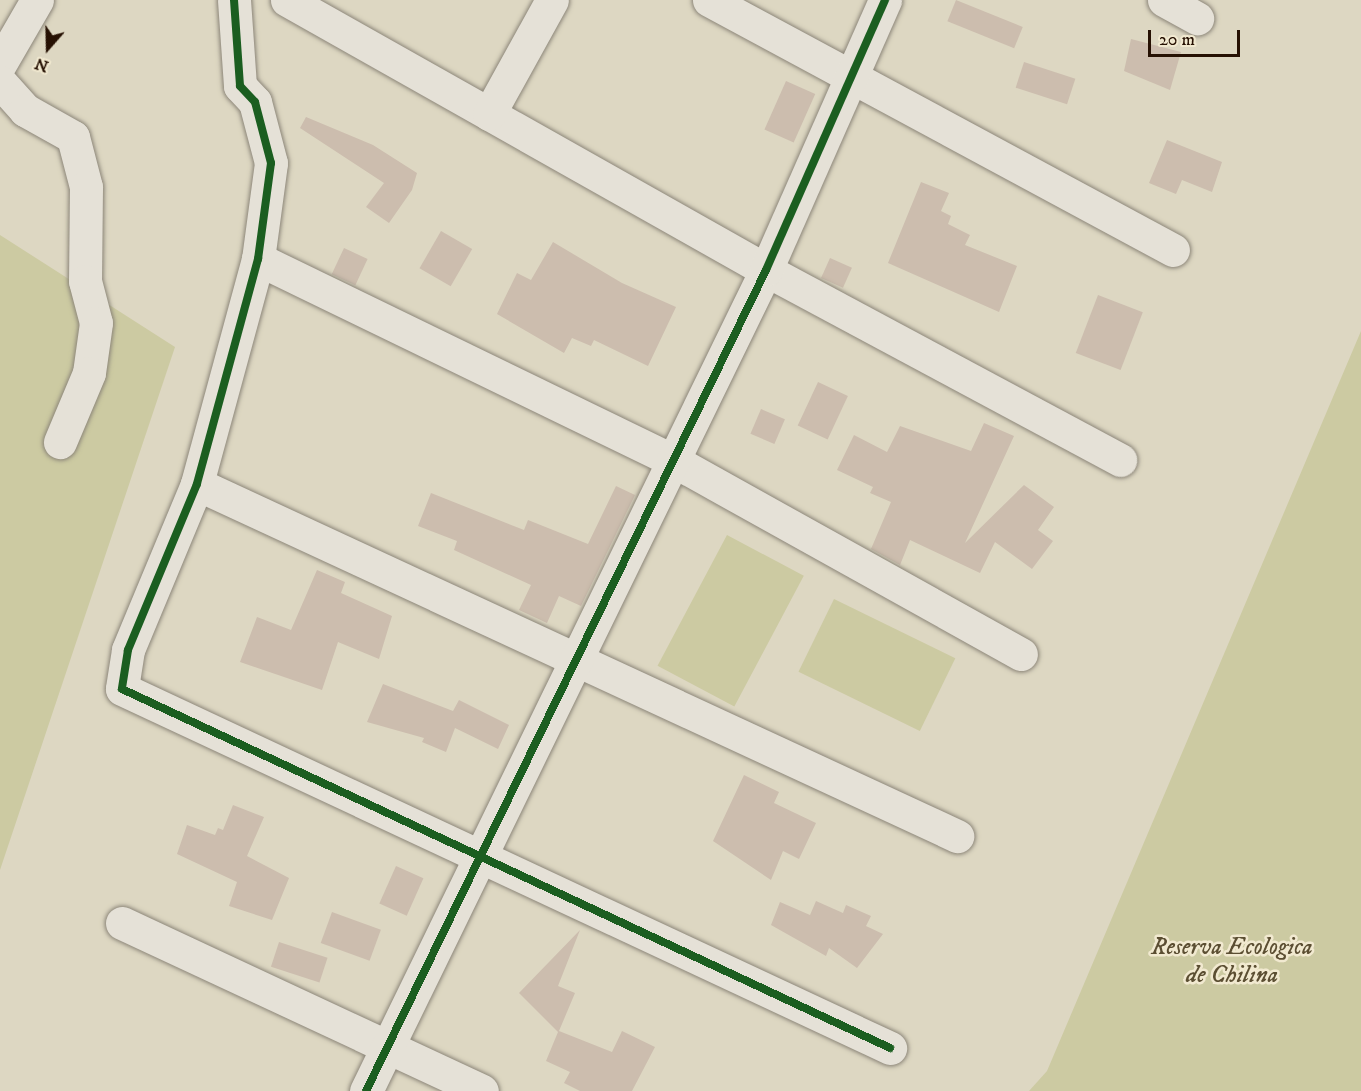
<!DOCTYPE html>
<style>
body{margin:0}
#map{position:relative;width:1361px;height:1091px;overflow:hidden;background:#ddd7c2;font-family:"IM FELL DW Pica",serif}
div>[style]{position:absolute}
.green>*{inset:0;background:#cccaa2;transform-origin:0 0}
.building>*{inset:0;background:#ccbdae;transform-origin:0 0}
.roads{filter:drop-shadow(0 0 2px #8c8679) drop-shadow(0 0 2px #8c8679)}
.minor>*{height:33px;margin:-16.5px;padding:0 16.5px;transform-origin:16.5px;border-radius:16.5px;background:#e5e1d7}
.cycleway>*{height:8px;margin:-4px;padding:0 4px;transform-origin:4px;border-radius:4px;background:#1b5e20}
span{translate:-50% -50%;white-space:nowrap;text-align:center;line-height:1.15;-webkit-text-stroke:5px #f1e9d0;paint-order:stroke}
.park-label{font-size:24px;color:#5b4e32;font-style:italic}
.north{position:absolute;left:18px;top:18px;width:60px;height:60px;-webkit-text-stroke:4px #f1e9d0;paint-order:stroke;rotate:200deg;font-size:16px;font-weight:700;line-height:24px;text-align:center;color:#261103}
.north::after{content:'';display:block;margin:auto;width:21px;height:27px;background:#261103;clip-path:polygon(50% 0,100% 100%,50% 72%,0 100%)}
.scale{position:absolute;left:1148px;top:30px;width:92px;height:27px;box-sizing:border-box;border:3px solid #261103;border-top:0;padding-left:8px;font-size:18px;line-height:21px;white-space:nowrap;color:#261103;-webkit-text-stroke:4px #f1e9d0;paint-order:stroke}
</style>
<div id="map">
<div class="green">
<i style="clip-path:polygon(0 235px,175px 347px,0 870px)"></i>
<i style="clip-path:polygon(1361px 331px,1361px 1091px,1029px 1091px,1047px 1071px)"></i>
<i style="left:727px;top:535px;width:87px;height:148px;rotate:28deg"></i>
<i style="left:834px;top:599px;width:135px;height:81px;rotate:26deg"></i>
</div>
<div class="building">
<i style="left:956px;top:0;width:72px;height:23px;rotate:22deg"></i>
<i style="clip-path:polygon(1131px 39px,1181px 52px,1170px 90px,1124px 71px)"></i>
<i style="left:1024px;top:62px;width:54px;height:27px;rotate:18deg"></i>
<i style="left:786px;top:81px;width:32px;height:53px;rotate:24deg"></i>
<i style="clip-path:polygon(306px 117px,373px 145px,417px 173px,412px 190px,389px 223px,366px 207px,384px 183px,300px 128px)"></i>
<i style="clip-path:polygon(1167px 140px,1222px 162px,1212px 192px,1182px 180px,1176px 194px,1149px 183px)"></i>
<i style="clip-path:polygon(921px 182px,949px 193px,941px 211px,951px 216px,948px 224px,970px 235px,965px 245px,1017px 266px,999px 312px,888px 263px)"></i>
<i style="left:441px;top:231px;width:36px;height:43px;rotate:30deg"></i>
<i style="clip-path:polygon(553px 242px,622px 283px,676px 307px,648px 366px,594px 340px,591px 346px,572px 338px,564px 353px,497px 314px,517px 273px,531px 280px)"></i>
<i style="left:344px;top:248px;width:26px;height:29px;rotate:25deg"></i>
<i style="left:830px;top:258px;width:24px;height:22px;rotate:24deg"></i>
<i style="left:1098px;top:295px;width:48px;height:62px;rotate:21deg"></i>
<i style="left:818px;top:382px;width:33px;height:48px;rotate:25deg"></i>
<i style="left:761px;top:409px;width:26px;height:27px;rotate:23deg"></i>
<i style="clip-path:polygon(984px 423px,1014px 436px,965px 543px,1024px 485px,1054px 507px,1038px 530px,1053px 541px,1032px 569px,995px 542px,980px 573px,910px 540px,900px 565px,871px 549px,891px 502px,870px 493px,873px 487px,837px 470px,854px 435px,887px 452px,900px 426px,971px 451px)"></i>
<i style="clip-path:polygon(616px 486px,635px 495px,581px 606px,559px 596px,547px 623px,519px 610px,531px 585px,454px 550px,457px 541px,418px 526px,431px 493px,524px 530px,528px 520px,588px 544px)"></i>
<i style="clip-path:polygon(317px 570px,345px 582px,341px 593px,392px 616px,379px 659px,338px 642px,322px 690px,240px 662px,257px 617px,291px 630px)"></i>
<i style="clip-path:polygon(383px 684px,453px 711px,459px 700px,509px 725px,498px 749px,455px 728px,446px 752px,422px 742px,424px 738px,367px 722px)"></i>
<i style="clip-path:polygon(744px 775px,779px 792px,774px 803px,816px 823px,799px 859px,783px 851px,771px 880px,713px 841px)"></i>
<i style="clip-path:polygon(233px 805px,264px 817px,247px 856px,289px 878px,272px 920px,229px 906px,237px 882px,177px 854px,187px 825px,215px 835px,218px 828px,223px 830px)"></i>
<i style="left:396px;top:866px;width:30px;height:41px;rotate:24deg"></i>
<i style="clip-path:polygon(816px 901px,843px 913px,846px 905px,871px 916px,866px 926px,883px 934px,857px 968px,829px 948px,826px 956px,771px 925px,780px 902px,810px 915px)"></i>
<i style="left:332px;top:912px;width:52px;height:33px;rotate:20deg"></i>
<i style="clip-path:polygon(580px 930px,558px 986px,575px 993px,559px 1031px,612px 1052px,622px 1031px,655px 1047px,632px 1091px,580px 1091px,564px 1083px,570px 1072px,546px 1061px,558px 1032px,519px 993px)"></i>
<i style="left:279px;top:942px;width:51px;height:26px;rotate:18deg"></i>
</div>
<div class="roads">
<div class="minor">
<i style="left:234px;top:0;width:86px;rotate:86deg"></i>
<i style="left:240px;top:86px;width:22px;rotate:47deg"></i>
<i style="left:255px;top:102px;width:63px;rotate:75.3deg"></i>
<i style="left:271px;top:163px;width:97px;rotate:97.7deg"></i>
<i style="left:258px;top:259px;width:233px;rotate:105.2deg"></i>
<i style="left:197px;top:484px;width:180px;rotate:112.6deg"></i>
<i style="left:128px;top:650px;width:39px;rotate:99deg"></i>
<i style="left:122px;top:689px;width:848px;rotate:25.05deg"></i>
<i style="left:287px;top:0;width:550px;rotate:29.41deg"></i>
<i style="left:766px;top:270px;width:402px;rotate:28.2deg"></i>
<i style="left:709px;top:0;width:527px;rotate:28.32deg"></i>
<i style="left:1164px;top:0;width:38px;rotate:29deg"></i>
<i style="left:0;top:64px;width:74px;rotate:-60deg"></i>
<i style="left:0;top:82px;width:38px;rotate:48deg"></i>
<i style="left:25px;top:110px;width:55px;rotate:29.4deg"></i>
<i style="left:73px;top:137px;width:52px;rotate:75.4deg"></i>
<i style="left:86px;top:187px;width:94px;rotate:90.6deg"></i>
<i style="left:85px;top:281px;width:43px;rotate:75.3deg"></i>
<i style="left:96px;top:323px;width:50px;rotate:98deg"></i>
<i style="left:89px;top:373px;width:75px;rotate:112.8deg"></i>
<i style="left:489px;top:114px;width:130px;rotate:-61.1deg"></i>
<i style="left:258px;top:259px;width:462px;rotate:25.9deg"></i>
<i style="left:674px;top:461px;width:397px;rotate:29.1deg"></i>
<i style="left:197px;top:484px;width:838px;rotate:24.85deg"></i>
<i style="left:122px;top:923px;width:397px;rotate:25deg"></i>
<i style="left:366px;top:1091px;width:913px;rotate:-64.02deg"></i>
<i style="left:766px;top:270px;width:295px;rotate:-66.2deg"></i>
</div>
</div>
<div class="cycleway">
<i style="left:234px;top:0;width:86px;rotate:86deg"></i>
<i style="left:240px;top:86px;width:22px;rotate:47deg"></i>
<i style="left:255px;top:102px;width:63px;rotate:75.3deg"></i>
<i style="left:271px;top:163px;width:97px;rotate:97.7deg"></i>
<i style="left:258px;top:259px;width:233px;rotate:105.2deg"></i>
<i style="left:197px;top:484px;width:180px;rotate:112.6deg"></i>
<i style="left:128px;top:650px;width:39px;rotate:99deg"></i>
<i style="left:122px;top:689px;width:848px;rotate:25.05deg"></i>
<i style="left:366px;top:1091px;width:913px;rotate:-64.02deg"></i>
<i style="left:766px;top:270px;width:295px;rotate:-66.2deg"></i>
</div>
<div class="park-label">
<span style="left:1232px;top:962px">Reserva Ecologica<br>de Chilina</span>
</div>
<div class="north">N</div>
<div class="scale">20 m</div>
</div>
